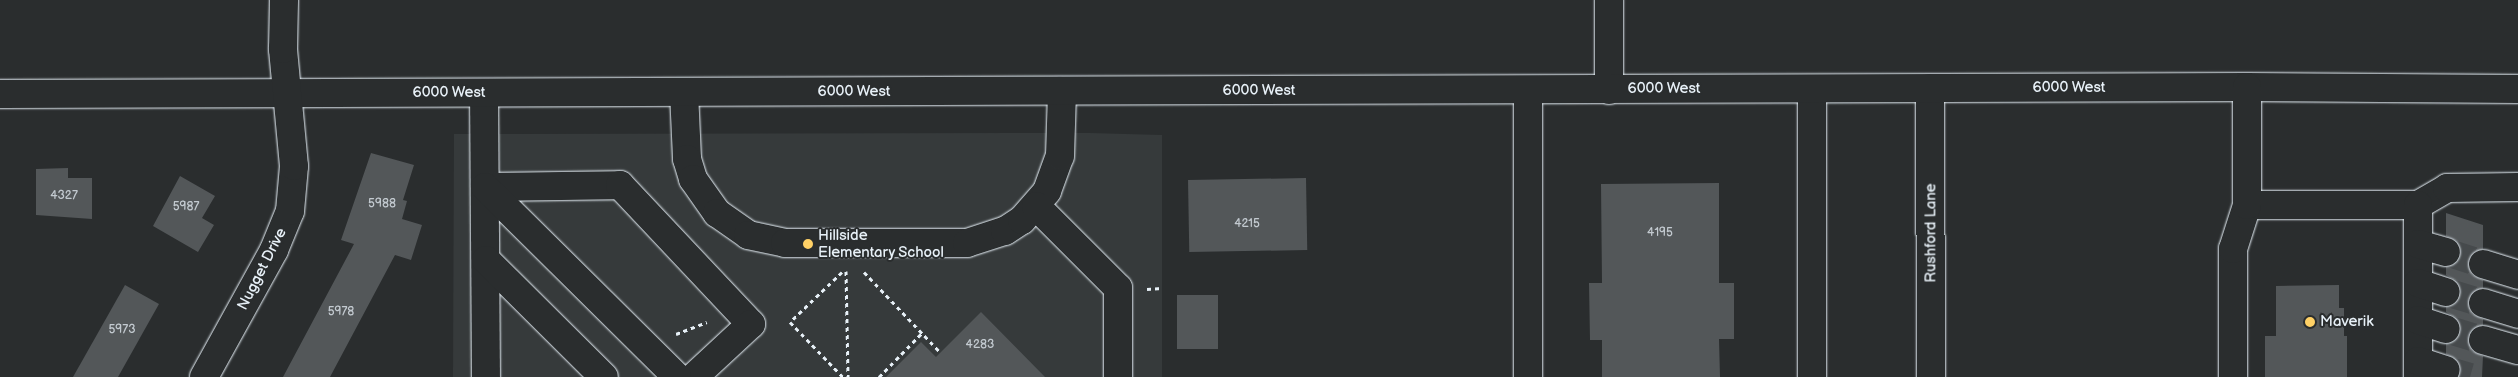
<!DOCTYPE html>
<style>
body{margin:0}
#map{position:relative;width:2518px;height:377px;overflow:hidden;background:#2a2d2e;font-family:"Balsamiq Sans",sans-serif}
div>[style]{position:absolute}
.built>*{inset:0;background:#363a3b}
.building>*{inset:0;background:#535759;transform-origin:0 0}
.minor-tunnel>*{height:28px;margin-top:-14px;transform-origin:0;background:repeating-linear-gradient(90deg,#464a4c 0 28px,transparent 0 42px)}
.path>*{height:3px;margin-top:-1.5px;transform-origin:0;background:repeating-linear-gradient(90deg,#e8f1f8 0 4px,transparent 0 8px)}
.roads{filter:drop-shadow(0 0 1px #e8f1f8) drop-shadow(0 0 1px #e8f1f8)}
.minor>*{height:28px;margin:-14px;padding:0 14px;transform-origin:14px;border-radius:14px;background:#2a2d2e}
.dots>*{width:14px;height:14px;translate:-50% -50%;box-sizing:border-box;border:2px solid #2a2d2e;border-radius:50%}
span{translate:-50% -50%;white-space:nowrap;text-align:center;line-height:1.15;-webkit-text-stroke:4px #2a2d2e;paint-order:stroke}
.number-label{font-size:12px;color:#c3cad0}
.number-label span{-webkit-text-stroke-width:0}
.street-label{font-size:15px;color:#e8f1f8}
.poi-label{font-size:15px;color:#e8f1f8}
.left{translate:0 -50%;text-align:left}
</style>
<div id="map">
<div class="built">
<i style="clip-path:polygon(1090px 133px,1162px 135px,1162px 377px,453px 377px,454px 134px)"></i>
</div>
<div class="building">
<i style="clip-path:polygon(371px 153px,414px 165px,403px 200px,407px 201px,402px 219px,422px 225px,411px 260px,395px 255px,330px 377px,283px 377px,354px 244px,341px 240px)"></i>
<i style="clip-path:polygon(68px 168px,68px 178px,92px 178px,92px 219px,36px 215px,36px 169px)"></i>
<i style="clip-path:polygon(180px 176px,215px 196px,202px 218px,214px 225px,198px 252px,153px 226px)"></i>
<i style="left:1306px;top:178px;width:72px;height:118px;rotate:89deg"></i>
<i style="clip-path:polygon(1719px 183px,1719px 283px,1734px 283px,1734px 339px,1719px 339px,1720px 377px,1602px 377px,1602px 340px,1590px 340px,1589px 283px,1602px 283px,1601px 184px)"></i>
<i style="clip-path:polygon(2446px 213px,2483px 225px,2483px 249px,2472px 253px,2468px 267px,2472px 275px,2483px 280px,2483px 288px,2472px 292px,2468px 306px,2472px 314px,2483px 319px,2483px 325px,2472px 329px,2468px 343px,2472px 351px,2483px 356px,2482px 377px,2460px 377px,2461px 367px,2458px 360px,2446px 354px,2446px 344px,2457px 340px,2461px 326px,2457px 318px,2446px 312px,2446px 307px,2457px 303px,2461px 289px,2457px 281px,2446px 275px,2446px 267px,2457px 263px,2461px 249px,2457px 241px,2446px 236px)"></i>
<i style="clip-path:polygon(125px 285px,159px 304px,118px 377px,73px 377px)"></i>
<i style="clip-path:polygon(2339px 285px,2339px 308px,2344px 308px,2344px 336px,2347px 336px,2347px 377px,2265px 377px,2265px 336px,2276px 336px,2276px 286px)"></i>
<i style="left:1177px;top:295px;width:41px;height:54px"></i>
<i style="clip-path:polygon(981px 312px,1045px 377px,886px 377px,921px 342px,936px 357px)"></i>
</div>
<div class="minor-tunnel">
<i style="left:2446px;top:252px;width:39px;rotate:18deg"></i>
<i style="left:2446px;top:292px;width:39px;rotate:17deg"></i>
<i style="left:2446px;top:329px;width:39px;rotate:17deg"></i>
<i style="left:2446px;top:370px;width:25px;rotate:16deg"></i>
</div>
<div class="path">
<i style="left:846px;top:271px;width:106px;rotate:88.9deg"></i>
<i style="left:842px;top:272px;width:72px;rotate:136.1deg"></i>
<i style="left:790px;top:322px;width:76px;rotate:46.1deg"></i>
<i style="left:864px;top:272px;width:110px;rotate:46.5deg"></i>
<i style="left:1147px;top:289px;width:15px;rotate:-4deg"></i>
<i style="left:676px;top:334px;width:33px;rotate:-21deg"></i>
<i style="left:879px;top:377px;width:62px;rotate:-45.7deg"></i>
</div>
<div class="roads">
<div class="minor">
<i style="left:1609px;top:0;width:90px;rotate:90deg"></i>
<i style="left:1930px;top:88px;width:289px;rotate:89.8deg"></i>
<i style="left:1812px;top:89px;width:288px;rotate:90deg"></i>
<i style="left:684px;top:92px;width:67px;rotate:87.4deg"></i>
<i style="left:687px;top:159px;width:21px;rotate:73deg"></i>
<i style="left:693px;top:179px;width:42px;rotate:54.8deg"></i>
<i style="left:717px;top:213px;width:38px;rotate:35deg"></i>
<i style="left:748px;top:235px;width:38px;rotate:12deg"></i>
<i style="left:785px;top:243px;width:182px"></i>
<i style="left:967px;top:243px;width:40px;rotate:-18deg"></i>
<i style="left:1005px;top:231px;width:20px;rotate:-33deg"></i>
<i style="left:1022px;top:220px;width:38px;rotate:-49deg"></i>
<i style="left:1047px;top:191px;width:37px;rotate:-70deg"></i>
<i style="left:1060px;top:156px;width:65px;rotate:-88.2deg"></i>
<i style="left:484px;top:93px;width:284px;rotate:89.6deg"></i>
<i style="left:0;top:94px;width:2247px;rotate:-0.18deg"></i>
<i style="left:2247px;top:87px;width:271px;rotate:0.4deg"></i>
<i style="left:485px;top:187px;width:135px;rotate:-0.8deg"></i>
<i style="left:620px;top:185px;width:191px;rotate:46.7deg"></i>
<i style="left:751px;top:324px;width:78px;rotate:137.1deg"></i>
<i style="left:485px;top:187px;width:270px;rotate:44.7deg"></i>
<i style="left:2247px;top:205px;width:171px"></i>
<i style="left:2418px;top:205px;width:34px;rotate:-30deg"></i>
<i style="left:2447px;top:188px;width:71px;rotate:-0.8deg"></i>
<i style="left:2418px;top:205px;width:172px;rotate:90deg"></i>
<i style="left:1036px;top:206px;width:116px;rotate:45deg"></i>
<i style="left:1118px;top:288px;width:89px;rotate:90deg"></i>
<i style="left:2418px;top:244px;width:29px;rotate:16deg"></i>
<i style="left:486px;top:260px;width:166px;rotate:44.8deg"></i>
<i style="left:2483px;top:264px;width:37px;rotate:17deg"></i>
<i style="left:2418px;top:283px;width:29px;rotate:18deg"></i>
<i style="left:2483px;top:303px;width:37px;rotate:17deg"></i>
<i style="left:2418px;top:320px;width:29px;rotate:18deg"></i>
<i style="left:2483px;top:340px;width:36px;rotate:16deg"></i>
<i style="left:2418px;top:361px;width:29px;rotate:18deg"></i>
<i style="left:204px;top:377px;width:145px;rotate:-61.1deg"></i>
<i style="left:274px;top:250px;width:42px;rotate:-67.7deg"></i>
<i style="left:290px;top:211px;width:45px;rotate:-84.9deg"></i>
<i style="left:294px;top:166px;width:118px;rotate:-95.4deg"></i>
<i style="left:283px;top:49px;width:49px;rotate:-88.8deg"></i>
<i style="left:1528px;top:377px;width:287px;rotate:-90deg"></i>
<i style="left:2233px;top:377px;width:128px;rotate:-90deg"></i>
<i style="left:2233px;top:249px;width:46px;rotate:-72.3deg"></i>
<i style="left:2247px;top:205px;width:118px;rotate:-90deg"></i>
</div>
</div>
<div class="dots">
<i style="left:808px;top:244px;background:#ffd166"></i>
<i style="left:2310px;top:322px;background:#ffd166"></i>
</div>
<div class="number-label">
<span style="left:64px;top:196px">4327</span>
<span style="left:382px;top:204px">5988</span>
<span style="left:186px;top:207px">5987</span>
<span style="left:1247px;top:224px">4215</span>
<span style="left:1660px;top:233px">4195</span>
<span style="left:341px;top:312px">5978</span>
<span style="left:122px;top:330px">5973</span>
<span style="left:980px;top:345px">4283</span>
</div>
<div class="street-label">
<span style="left:2069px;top:88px">6000 West</span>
<span style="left:1664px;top:89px">6000 West</span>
<span style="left:1259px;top:91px">6000 West</span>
<span style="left:854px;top:92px">6000 West</span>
<span style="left:449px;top:93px">6000 West</span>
<span style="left:1931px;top:233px;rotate:-90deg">Rushford Lane</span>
<span style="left:262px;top:269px;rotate:-63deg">Nugget Drive</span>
</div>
<div class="poi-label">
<span class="left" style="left:818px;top:244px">Hillside<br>Elementary School</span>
<span class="left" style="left:2320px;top:322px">Maverik</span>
</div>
</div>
